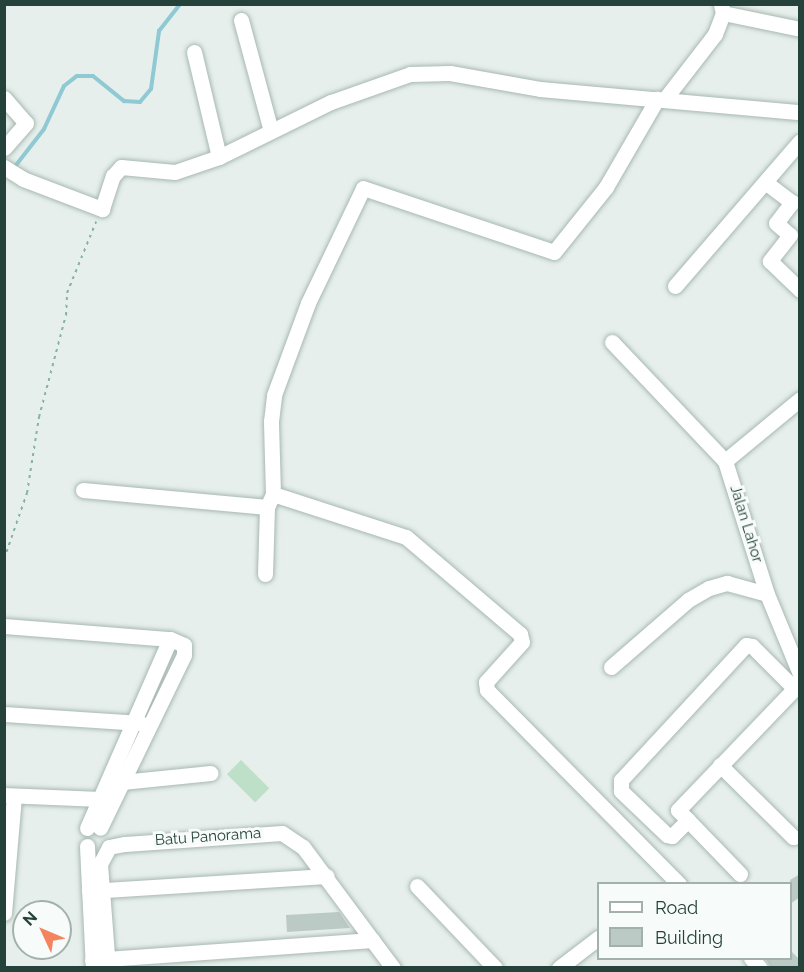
<!DOCTYPE html>
<style>
body{margin:0}
#map{position:relative;width:804px;height:972px;overflow:hidden;background:#e6efeb;font-family:Raleway,sans-serif}
div>[style]{position:absolute}
.green>*{inset:0;background:#bfe0c8;transform-origin:0 0}
.stream>*{height:4px;margin:-2px;padding:0 2px;transform-origin:2px;border-radius:2px;background:#8ec9d4}
.building>*{inset:0;background:#bbcac4}
.path>*{height:2px;margin-top:-1px;transform-origin:0;background:repeating-linear-gradient(90deg,#86b3a5 0 3px,transparent 0 7.5px)}
.roads{filter:drop-shadow(0 0 2px #a8b8b2) drop-shadow(0 0 2px #a8b8b2)}
.minor>*{height:15px;margin:-7.5px;padding:0 7.5px;transform-origin:7.5px;border-radius:7.5px;background:#fff}
span{translate:-50% -50%;white-space:nowrap;text-align:center;line-height:1.15;-webkit-text-stroke:6px #f7fbf9;paint-order:stroke}
.street-label{font-size:15px;color:#24423a}
.frame{position:absolute;inset:0;border:6px solid #24423a;pointer-events:none}
.legend{position:absolute;left:597px;top:882px;width:195px;height:78px;box-sizing:border-box;background:#f7fbf9;border:2px solid #a3b1ad;margin:0;padding:8px 10px;list-style:none;font-size:18px;color:#24423a}
.legend li{display:flex;align-items:center;gap:12px;height:30px}
.legend b{width:30px;border:2px solid #a3b1ad}
.north{position:absolute;left:12px;top:900px;width:60px;height:60px;box-sizing:border-box;background:#f7fbf9;border:2px solid #a3b1ad;border-radius:50%;rotate:314deg;font-size:16px;font-weight:700;line-height:24px;text-align:center;color:#24423a}
.north::after{content:'';display:block;margin:auto;width:21px;height:27px;background:#f4845f;clip-path:polygon(50% 0,100% 100%,50% 72%,0 100%)}
</style>
<div id="map">
<div class="green">
<i style="left:241px;top:760px;width:40px;height:20px;rotate:45deg"></i>
</div>
<div class="stream">
<i style="left:13px;top:169px;width:51px;rotate:-52.2deg"></i>
<i style="left:44px;top:129px;width:47px;rotate:-65.1deg"></i>
<i style="left:64px;top:86px;width:16px;rotate:-38deg"></i>
<i style="left:77px;top:76px;width:16px"></i>
<i style="left:93px;top:76px;width:40px;rotate:39deg"></i>
<i style="left:124px;top:101px;width:16px;rotate:4deg"></i>
<i style="left:140px;top:102px;width:17px;rotate:-50deg"></i>
<i style="left:151px;top:89px;width:59px;rotate:-82.1deg"></i>
<i style="left:159px;top:31px;width:34px;rotate:-52deg"></i>
</div>
<div class="building">
<i style="clip-path:polygon(800px 874px,800px 897px,790px 904px,790px 880px)"></i>
<i style="clip-path:polygon(339px 912px,350px 928px,287px 932px,286px 915px)"></i>
<i style="clip-path:polygon(790px 950px,800px 960px,800px 968px,771px 968px,765px 958px,790px 958px)"></i>
</div>
<div class="path">
<i style="left:4px;top:559px;width:70px;rotate:-70.8deg"></i>
<i style="left:27px;top:493px;width:77px;rotate:-81deg"></i>
<i style="left:39px;top:417px;width:106px;rotate:-75.2deg"></i>
<i style="left:66px;top:315px;width:22px;rotate:-87deg"></i>
<i style="left:67px;top:293px;width:77px;rotate:-67.8deg"></i>
</div>
<div class="roads">
<div class="minor">
<i style="left:723px;top:13px;width:79px;rotate:11.7deg"></i>
<i style="left:241px;top:20px;width:115px;rotate:74.9deg"></i>
<i style="left:194px;top:52px;width:108px;rotate:76.6deg"></i>
<i style="left:4px;top:98px;width:33px;rotate:49deg"></i>
<i style="left:26px;top:123px;width:33px;rotate:131deg"></i>
<i style="left:664px;top:100px;width:83px;rotate:-52.3deg"></i>
<i style="left:715px;top:34px;width:22px;rotate:-69deg"></i>
<i style="left:723px;top:13px;width:9px;rotate:-103deg"></i>
<i style="left:4px;top:167px;width:22px;rotate:32deg"></i>
<i style="left:23px;top:179px;width:85px;rotate:20.8deg"></i>
<i style="left:102px;top:209px;width:35px;rotate:-72deg"></i>
<i style="left:113px;top:176px;width:12px;rotate:-48deg"></i>
<i style="left:121px;top:167px;width:54px;rotate:5.3deg"></i>
<i style="left:175px;top:172px;width:46px;rotate:-18.8deg"></i>
<i style="left:219px;top:157px;width:125px;rotate:-26.2deg"></i>
<i style="left:331px;top:102px;width:84px;rotate:-19.5deg"></i>
<i style="left:410px;top:74px;width:40px;rotate:-1.4deg"></i>
<i style="left:450px;top:73px;width:91px;rotate:10.1deg"></i>
<i style="left:540px;top:89px;width:261px;rotate:5.1deg"></i>
<i style="left:765px;top:182px;width:34px;rotate:37deg"></i>
<i style="left:792px;top:202px;width:26px;rotate:127deg"></i>
<i style="left:776px;top:223px;width:18px;rotate:41deg"></i>
<i style="left:790px;top:235px;width:33px;rotate:128deg"></i>
<i style="left:770px;top:261px;width:42px;rotate:44deg"></i>
<i style="left:675px;top:286px;width:191px;rotate:-49.2deg"></i>
<i style="left:612px;top:342px;width:164px;rotate:46.5deg"></i>
<i style="left:725px;top:461px;width:139px;rotate:72.5deg"></i>
<i style="left:767px;top:594px;width:87px;rotate:67.6deg"></i>
<i style="left:725px;top:461px;width:97px;rotate:-39.6deg"></i>
<i style="left:83px;top:490px;width:185px;rotate:5.3deg"></i>
<i style="left:273px;top:494px;width:140px;rotate:17.9deg"></i>
<i style="left:406px;top:537px;width:150px;rotate:40.4deg"></i>
<i style="left:520px;top:634px;width:8px;rotate:76deg"></i>
<i style="left:522px;top:642px;width:54px;rotate:132deg"></i>
<i style="left:486px;top:682px;width:8px;rotate:83deg"></i>
<i style="left:487px;top:690px;width:273px;rotate:45.3deg"></i>
<i style="left:265px;top:574px;width:67px;rotate:-88.3deg"></i>
<i style="left:267px;top:507px;width:14px;rotate:-65deg"></i>
<i style="left:273px;top:494px;width:73px;rotate:-91.6deg"></i>
<i style="left:271px;top:421px;width:26px;rotate:-83deg"></i>
<i style="left:274px;top:395px;width:98px;rotate:-69.7deg"></i>
<i style="left:308px;top:303px;width:127px;rotate:-64.4deg"></i>
<i style="left:363px;top:188px;width:201px;rotate:18.5deg"></i>
<i style="left:554px;top:252px;width:83px;rotate:-51.3deg"></i>
<i style="left:606px;top:187px;width:102px;rotate:-59.9deg"></i>
<i style="left:4px;top:626px;width:167px;rotate:4.5deg"></i>
<i style="left:170px;top:639px;width:15px;rotate:23deg"></i>
<i style="left:184px;top:645px;width:10px;rotate:90deg"></i>
<i style="left:184px;top:655px;width:192px;rotate:115.9deg"></i>
<i style="left:611px;top:667px;width:102px;rotate:-41deg"></i>
<i style="left:688px;top:600px;width:24px;rotate:-30deg"></i>
<i style="left:709px;top:588px;width:19px;rotate:-16deg"></i>
<i style="left:727px;top:583px;width:41px;rotate:15.4deg"></i>
<i style="left:4px;top:714px;width:137px;rotate:3.8deg"></i>
<i style="left:720px;top:765px;width:103px;rotate:44.6deg"></i>
<i style="left:122px;top:782px;width:89px;rotate:-5.8deg"></i>
<i style="left:4px;top:795px;width:96px;rotate:2.4deg"></i>
<i style="left:688px;top:820px;width:23px;rotate:135deg"></i>
<i style="left:672px;top:836px;width:5px;rotate:-169deg"></i>
<i style="left:667px;top:835px;width:64px;rotate:-136.3deg"></i>
<i style="left:621px;top:791px;width:11px;rotate:-90deg"></i>
<i style="left:621px;top:780px;width:184px;rotate:-47.2deg"></i>
<i style="left:746px;top:645px;width:6px;rotate:9deg"></i>
<i style="left:752px;top:646px;width:59px;rotate:45deg"></i>
<i style="left:87px;top:828px;width:206px;rotate:-66.3deg"></i>
<i style="left:87px;top:846px;width:122px;rotate:87.2deg"></i>
<i style="left:740px;top:874px;width:89px;rotate:-134.1deg"></i>
<i style="left:678px;top:810px;width:176px;rotate:-46.2deg"></i>
<i style="left:417px;top:886px;width:113px;rotate:46.4deg"></i>
<i style="left:89px;top:891px;width:238px;rotate:-3.6deg"></i>
<i style="left:4px;top:913px;width:117px;rotate:-85.1deg"></i>
<i style="left:751px;top:958px;width:13px;rotate:48deg"></i>
<i style="left:92px;top:960px;width:281px;rotate:-4.1deg"></i>
<i style="left:372px;top:940px;width:35px;rotate:53deg"></i>
<i style="left:108px;top:968px;width:104px;rotate:-94.4deg"></i>
<i style="left:100px;top:864px;width:19px;rotate:-62deg"></i>
<i style="left:109px;top:847px;width:16px;rotate:-11deg"></i>
<i style="left:125px;top:844px;width:157px;rotate:-4deg"></i>
<i style="left:282px;top:833px;width:25px;rotate:34deg"></i>
<i style="left:303px;top:847px;width:116px;rotate:53.4deg"></i>
<i style="left:559px;top:968px;width:49px;rotate:-37.6deg"></i>
</div>
</div>
<div class="street-label">
<span style="left:746px;top:524px;rotate:73deg">Jalan Lahor</span>
<span style="left:208px;top:837px;rotate:-4deg">Batu Panorama</span>
</div>
<div class="frame"></div>
<ul class="legend">
<li><b style="height:8px;background:#fff"></b>Road</li>
<li><b style="height:16px;background:#bbcac4"></b>Building</li>
</ul>
<div class="north">N</div>
</div>
